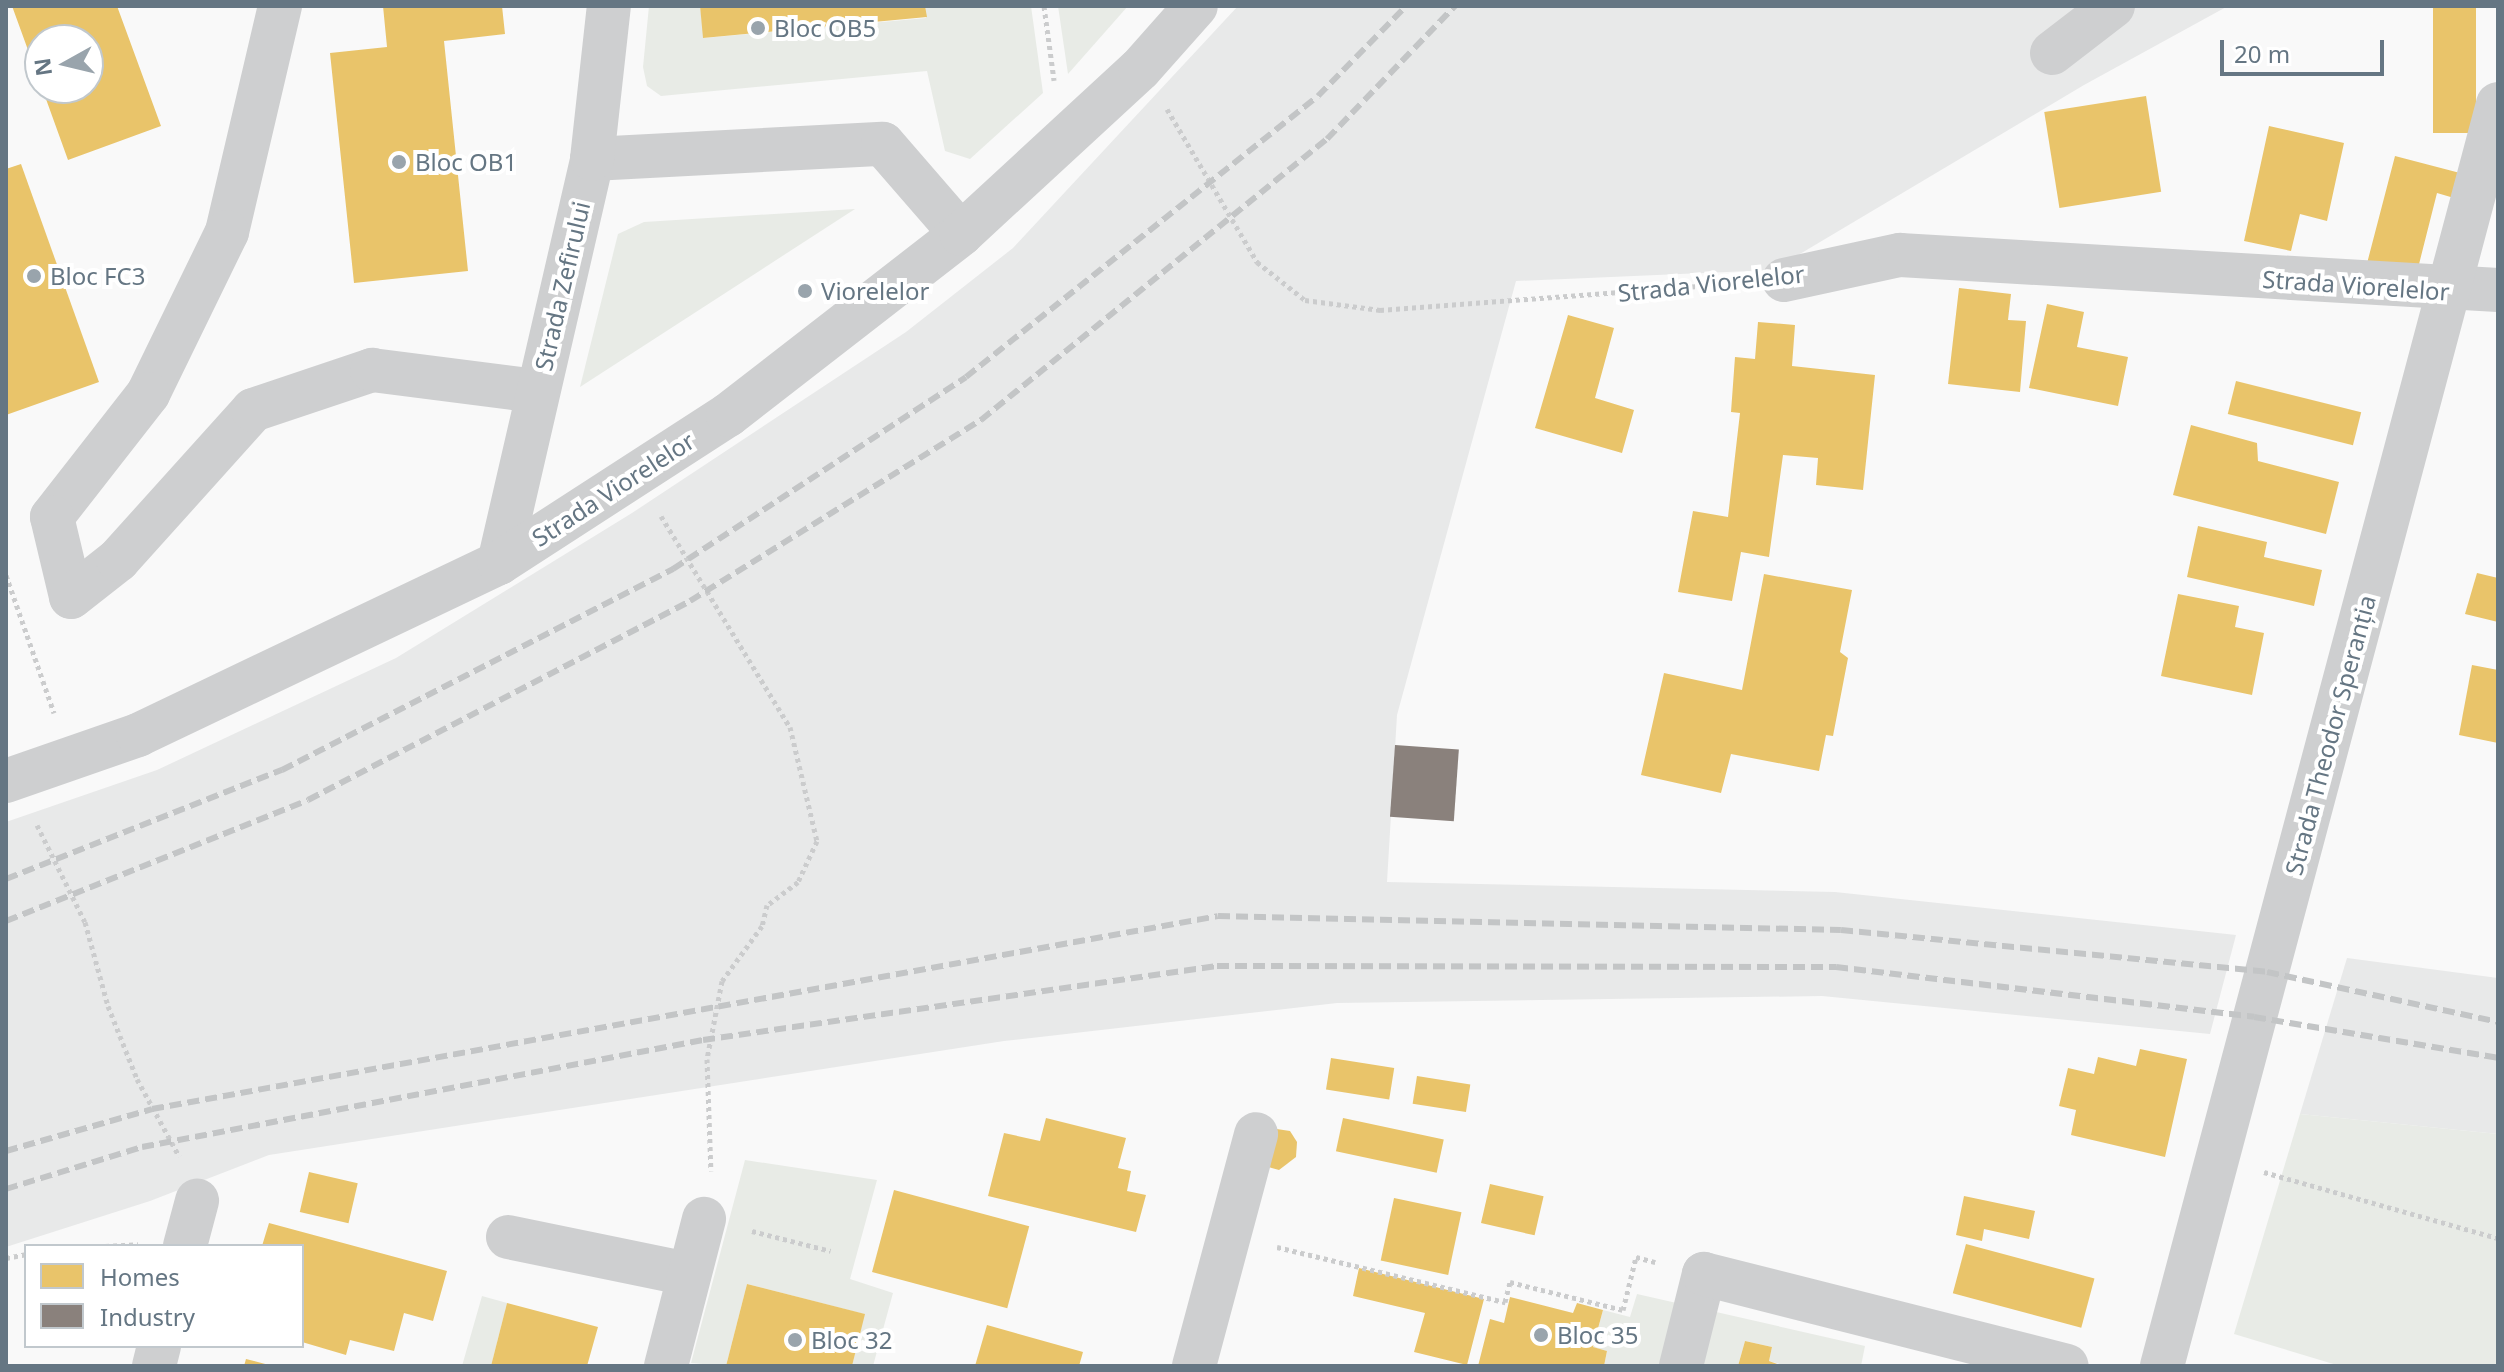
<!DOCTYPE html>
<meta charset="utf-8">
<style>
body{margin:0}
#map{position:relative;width:2504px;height:1372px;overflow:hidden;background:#f9f9f9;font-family:"Noto Sans",sans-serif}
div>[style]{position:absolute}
.built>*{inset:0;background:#e8e9e9}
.green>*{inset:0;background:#e8ebe6}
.homes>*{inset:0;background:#e9c46a;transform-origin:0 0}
.industry>*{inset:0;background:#8a817c;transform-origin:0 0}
.path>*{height:5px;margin-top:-2.5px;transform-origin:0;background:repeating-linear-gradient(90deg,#cbcccd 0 4px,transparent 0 8px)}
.minor>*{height:44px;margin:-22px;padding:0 22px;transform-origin:22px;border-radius:22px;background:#cecfd0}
.rail>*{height:6px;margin-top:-3px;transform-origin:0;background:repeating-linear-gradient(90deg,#c3c5c6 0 12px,transparent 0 18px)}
.dots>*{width:22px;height:22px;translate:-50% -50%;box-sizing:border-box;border:4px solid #fff;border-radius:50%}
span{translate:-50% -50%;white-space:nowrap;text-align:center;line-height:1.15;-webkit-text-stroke:8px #fff;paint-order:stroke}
.poi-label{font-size:24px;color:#657683}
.left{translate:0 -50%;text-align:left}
.street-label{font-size:24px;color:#657683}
.frame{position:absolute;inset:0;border:8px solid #657683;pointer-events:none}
.legend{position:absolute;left:24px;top:1244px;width:280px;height:104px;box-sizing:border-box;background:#fff;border:2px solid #c1c8cd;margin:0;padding:10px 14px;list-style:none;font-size:24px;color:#657683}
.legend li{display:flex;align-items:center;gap:16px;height:40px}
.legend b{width:40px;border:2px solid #c1c8cd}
.north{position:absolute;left:24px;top:24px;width:80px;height:80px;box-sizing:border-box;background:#fff;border:2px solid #c1c8cd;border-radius:50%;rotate:262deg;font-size:22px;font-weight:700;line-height:32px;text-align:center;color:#657683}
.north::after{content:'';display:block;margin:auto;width:28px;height:36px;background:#99a4ac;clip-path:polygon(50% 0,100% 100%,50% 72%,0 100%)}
.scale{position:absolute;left:2220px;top:40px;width:164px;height:36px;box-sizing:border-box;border:4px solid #657683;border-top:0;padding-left:10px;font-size:24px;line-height:28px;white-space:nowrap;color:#657683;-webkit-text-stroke:6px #fff;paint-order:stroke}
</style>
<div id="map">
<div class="built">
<i style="clip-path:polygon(1238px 6px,2228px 6px,2084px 85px,1773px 270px,1516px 281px,1397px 715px,1387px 882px,1835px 892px,2236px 935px,2210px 1034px,1822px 996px,1337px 1003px,1004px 1041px,269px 1155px,150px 1201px,6px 1247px,6px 822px,157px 770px,396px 658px,632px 513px,906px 332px,1013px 248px)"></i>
<i style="clip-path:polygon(2347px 958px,2498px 978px,2498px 1134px,2300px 1114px)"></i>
</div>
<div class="green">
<i style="clip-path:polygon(649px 6px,700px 6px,704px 38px,926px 18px,925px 6px,1031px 6px,1043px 93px,970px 159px,945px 151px,927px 71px,661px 96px,647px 86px,643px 67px)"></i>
<i style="clip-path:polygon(1058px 6px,1128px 6px,1068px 74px)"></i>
<i style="clip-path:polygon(855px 209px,580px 387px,618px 234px,644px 222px)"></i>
<i style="clip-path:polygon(2300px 1114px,2498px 1134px,2498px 1366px,2340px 1366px,2234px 1334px)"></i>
<i style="clip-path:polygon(745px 1160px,877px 1180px,850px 1279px,893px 1293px,873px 1366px,852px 1366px,864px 1314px,747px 1284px,726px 1366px,691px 1363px)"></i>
<i style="clip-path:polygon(1637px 1294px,1865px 1346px,1861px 1366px,1787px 1366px,1769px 1361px,1772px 1347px,1745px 1341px,1738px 1366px,1604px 1366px,1607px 1351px,1593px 1347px,1603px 1310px,1630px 1317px)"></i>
<i style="clip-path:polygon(482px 1296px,507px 1303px,491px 1366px,462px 1366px)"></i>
</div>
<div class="homes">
<i style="clip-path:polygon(12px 6px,117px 6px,161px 126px,68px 160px,42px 88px,88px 88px,88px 40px,40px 40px,40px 83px)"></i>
<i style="clip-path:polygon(383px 6px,502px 6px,505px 34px,444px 41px,468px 271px,354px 283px,330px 53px,387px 47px)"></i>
<i style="clip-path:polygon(700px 6px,925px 6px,927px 17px,703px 38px)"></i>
<i style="left:2433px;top:6px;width:43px;height:127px"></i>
<i style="left:2146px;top:96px;width:97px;height:103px;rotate:81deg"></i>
<i style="clip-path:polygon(2269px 126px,2344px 143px,2327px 221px,2300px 214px,2291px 251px,2244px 241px)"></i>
<i style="clip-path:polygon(2395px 156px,2460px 173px,2454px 198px,2437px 193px,2414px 284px,2365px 271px)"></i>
<i style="clip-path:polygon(21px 164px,99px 382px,6px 415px,6px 169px)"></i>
<i style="clip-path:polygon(1959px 288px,2011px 294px,2008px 320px,2026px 321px,2020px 392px,1948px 384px)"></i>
<i style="clip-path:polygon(2047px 304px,2084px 312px,2077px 347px,2128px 357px,2118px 406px,2029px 388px)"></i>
<i style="clip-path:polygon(1568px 315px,1614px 328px,1595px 398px,1634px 410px,1622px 453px,1535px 428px)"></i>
<i style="clip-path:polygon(1758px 322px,1795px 325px,1792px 366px,1875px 375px,1863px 490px,1816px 485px,1818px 458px,1783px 455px,1769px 557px,1741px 552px,1732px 601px,1678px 592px,1693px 511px,1728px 517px,1740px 413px,1731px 412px,1735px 357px,1755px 359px)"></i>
<i style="left:2236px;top:381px;width:129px;height:34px;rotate:14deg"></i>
<i style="clip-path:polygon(2191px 425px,2257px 443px,2258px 461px,2339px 482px,2326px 534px,2173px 495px)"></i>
<i style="clip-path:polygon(2198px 526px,2267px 542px,2264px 557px,2322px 570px,2314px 606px,2187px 577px)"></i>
<i style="clip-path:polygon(2477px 573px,2498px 578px,2498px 622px,2465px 614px)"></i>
<i style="clip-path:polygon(1764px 574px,1852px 590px,1840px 652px,1848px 658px,1833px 736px,1826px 735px,1819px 771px,1731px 754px,1721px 793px,1641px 775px,1664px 673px,1742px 690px)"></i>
<i style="clip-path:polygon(2178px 594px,2239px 606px,2235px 627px,2264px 633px,2252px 695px,2161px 676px)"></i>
<i style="clip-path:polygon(2472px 665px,2498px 670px,2498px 743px,2459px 735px)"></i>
<i style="clip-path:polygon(2140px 1049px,2187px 1059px,2165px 1157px,2071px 1135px,2076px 1110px,2059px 1106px,2068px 1068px,2094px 1074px,2098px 1057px,2136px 1066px)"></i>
<i style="left:1331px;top:1058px;width:64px;height:32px;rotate:9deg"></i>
<i style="left:1417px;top:1076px;width:54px;height:28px;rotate:9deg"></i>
<i style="clip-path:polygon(1046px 1118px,1126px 1138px,1118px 1168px,1131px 1171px,1127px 1191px,1146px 1195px,1136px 1232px,988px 1196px,1004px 1133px,1040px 1141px)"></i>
<i style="left:1343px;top:1118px;width:103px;height:34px;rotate:12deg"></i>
<i style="clip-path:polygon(1270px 1128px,1290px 1131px,1297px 1142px,1296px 1157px,1279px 1170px,1265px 1166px)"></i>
<i style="left:309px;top:1172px;width:50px;height:41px;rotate:13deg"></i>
<i style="left:1490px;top:1184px;width:55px;height:40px;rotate:13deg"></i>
<i style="left:894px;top:1190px;width:140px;height:85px;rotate:15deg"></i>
<i style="clip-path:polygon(1964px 1196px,2035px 1211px,2029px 1239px,1984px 1229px,1982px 1241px,1956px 1235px)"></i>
<i style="left:1394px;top:1198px;width:69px;height:64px;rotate:12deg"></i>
<i style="clip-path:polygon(269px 1223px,447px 1271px,433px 1321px,404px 1313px,394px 1351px,350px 1340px,346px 1355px,302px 1342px,302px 1246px,262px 1246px)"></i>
<i style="left:1966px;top:1244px;width:133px;height:51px;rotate:15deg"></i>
<i style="clip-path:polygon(1359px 1268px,1484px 1299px,1467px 1365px,1414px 1352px,1425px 1313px,1353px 1296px)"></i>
<i style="clip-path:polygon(747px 1284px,865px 1314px,852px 1366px,726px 1366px)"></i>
<i style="clip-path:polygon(1510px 1297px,1573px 1313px,1577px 1303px,1603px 1310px,1593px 1347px,1607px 1351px,1604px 1366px,1478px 1366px,1490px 1319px,1504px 1323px)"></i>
<i style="clip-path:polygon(507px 1303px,598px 1327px,587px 1366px,491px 1366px)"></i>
<i style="clip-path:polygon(987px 1325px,1083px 1352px,1079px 1366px,975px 1366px)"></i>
<i style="clip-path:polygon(1745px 1341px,1772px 1347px,1769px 1361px,1783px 1366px,1738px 1366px)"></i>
<i style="clip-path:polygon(246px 1359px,269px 1365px,268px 1366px,244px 1366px)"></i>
</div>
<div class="industry">
<i style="left:1395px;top:745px;width:64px;height:72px;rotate:4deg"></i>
</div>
<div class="path">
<i style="left:1044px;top:6px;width:75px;rotate:82.3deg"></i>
<i style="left:1167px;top:109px;width:178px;rotate:59.5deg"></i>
<i style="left:1257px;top:262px;width:61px;rotate:38.4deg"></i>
<i style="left:1305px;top:300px;width:76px;rotate:7.6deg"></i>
<i style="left:1380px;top:310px;width:356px;rotate:-4.3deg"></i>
<i style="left:661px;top:516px;width:247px;rotate:58.6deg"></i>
<i style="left:790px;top:727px;width:117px;rotate:76.7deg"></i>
<i style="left:817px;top:841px;width:45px;rotate:114.9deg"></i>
<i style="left:798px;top:882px;width:39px;rotate:143deg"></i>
<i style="left:767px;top:905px;width:22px;rotate:103deg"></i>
<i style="left:762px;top:926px;width:68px;rotate:126deg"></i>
<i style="left:722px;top:981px;width:79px;rotate:100.9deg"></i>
<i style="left:707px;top:1059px;width:112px;rotate:88deg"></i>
<i style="left:6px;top:575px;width:146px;rotate:70.8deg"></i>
<i style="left:37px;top:825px;width:108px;rotate:63.7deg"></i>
<i style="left:85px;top:922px;width:87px;rotate:74.7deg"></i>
<i style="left:108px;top:1006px;width:79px;rotate:68.3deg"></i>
<i style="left:137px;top:1079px;width:88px;rotate:61.4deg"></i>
<i style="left:2264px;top:1172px;width:243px;rotate:15.8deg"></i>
<i style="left:752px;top:1231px;width:81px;rotate:14.2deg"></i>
<i style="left:105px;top:1246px;width:33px;rotate:-3deg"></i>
<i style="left:1277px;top:1247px;width:235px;rotate:13.6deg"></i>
<i style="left:1505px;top:1302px;width:21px;rotate:-76deg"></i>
<i style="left:1510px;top:1282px;width:116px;rotate:13.9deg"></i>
<i style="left:1623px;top:1310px;width:55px;rotate:-76.2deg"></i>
<i style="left:1636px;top:1257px;width:20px;rotate:15deg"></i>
<i style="left:6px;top:1258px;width:20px;rotate:-11deg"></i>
</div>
<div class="minor">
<i style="left:280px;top:6px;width:232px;rotate:103.2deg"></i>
<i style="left:227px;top:232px;width:180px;rotate:116deg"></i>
<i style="left:148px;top:394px;width:156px;rotate:128deg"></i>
<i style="left:52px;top:517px;width:82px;rotate:76.6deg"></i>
<i style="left:71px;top:597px;width:60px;rotate:-38.2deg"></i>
<i style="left:118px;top:560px;width:202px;rotate:-48deg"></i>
<i style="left:253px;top:410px;width:126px;rotate:-18.6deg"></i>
<i style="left:372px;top:370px;width:166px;rotate:7.3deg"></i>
<i style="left:2052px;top:53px;width:77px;rotate:-37.6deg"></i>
<i style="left:592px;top:159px;width:291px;rotate:-3deg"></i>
<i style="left:883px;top:144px;width:119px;rotate:49.1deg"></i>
<i style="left:1784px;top:280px;width:119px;rotate:-12.2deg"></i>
<i style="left:1900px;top:255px;width:599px;rotate:3.35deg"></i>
<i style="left:499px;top:563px;width:415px;rotate:-77deg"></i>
<i style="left:592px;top:159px;width:154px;rotate:-83.7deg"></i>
<i style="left:6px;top:781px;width:140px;rotate:-19.2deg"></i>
<i style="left:138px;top:735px;width:400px;rotate:-25.5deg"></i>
<i style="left:499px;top:563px;width:273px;rotate:-32.9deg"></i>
<i style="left:728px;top:415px;width:295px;rotate:-37.8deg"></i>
<i style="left:961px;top:234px;width:243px;rotate:-42.7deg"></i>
<i style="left:1140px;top:69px;width:84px;rotate:-48.4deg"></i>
<i style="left:508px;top:1237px;width:185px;rotate:11.6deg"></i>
<i style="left:185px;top:1246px;width:47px;rotate:-75.1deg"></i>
<i style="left:154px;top:1366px;width:21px;rotate:-76deg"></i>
<i style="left:666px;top:1366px;width:152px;rotate:-75.5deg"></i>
<i style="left:1194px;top:1366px;width:240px;rotate:-75deg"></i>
<i style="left:1681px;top:1366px;width:95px;rotate:-76deg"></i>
<i style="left:1704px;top:1274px;width:374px;rotate:14.2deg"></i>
<i style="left:2162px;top:1366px;width:1306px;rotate:-75.09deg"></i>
</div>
<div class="rail">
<i style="left:6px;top:879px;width:297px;rotate:-21.6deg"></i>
<i style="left:282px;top:770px;width:440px;rotate:-27.2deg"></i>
<i style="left:673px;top:569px;width:350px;rotate:-33.2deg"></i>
<i style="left:966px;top:377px;width:450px;rotate:-38.6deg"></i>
<i style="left:1318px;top:96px;width:126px;rotate:-45.6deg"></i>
<i style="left:6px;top:921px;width:325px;rotate:-21.8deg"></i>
<i style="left:308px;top:800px;width:431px;rotate:-27.5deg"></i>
<i style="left:690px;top:601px;width:343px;rotate:-31.9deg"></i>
<i style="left:981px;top:420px;width:446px;rotate:-39.1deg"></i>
<i style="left:1327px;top:139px;width:185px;rotate:-46.1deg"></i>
<i style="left:6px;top:1151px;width:152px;rotate:-16deg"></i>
<i style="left:152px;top:1109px;width:1083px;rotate:-10.26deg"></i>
<i style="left:1218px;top:916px;width:623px;rotate:1.29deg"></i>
<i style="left:1841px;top:930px;width:428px;rotate:5.6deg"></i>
<i style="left:2267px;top:972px;width:236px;rotate:12.2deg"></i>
<i style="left:6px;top:1189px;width:142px;rotate:-17.2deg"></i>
<i style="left:142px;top:1147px;width:571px;rotate:-10.8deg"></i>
<i style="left:703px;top:1040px;width:519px;rotate:-8.19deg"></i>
<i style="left:1217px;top:966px;width:619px;rotate:0.09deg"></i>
<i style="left:1836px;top:967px;width:421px;rotate:6.8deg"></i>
<i style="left:2254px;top:1017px;width:247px;rotate:9.5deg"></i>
</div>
<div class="dots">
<i style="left:758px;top:28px;background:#99a4ac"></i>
<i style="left:399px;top:162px;background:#99a4ac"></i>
<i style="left:34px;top:276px;background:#99a4ac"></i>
<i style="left:805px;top:291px;background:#99a4ac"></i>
<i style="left:1541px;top:1335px;background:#99a4ac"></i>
<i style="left:795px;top:1340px;background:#99a4ac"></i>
</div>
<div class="poi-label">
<span class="left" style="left:774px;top:28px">Bloc OB5</span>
<span class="left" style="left:415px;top:162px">Bloc OB1</span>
<span class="left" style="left:50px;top:276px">Bloc FC3</span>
<span class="left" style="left:821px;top:291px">Viorelelor</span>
<span class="left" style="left:1557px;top:1335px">Bloc 35</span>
<span class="left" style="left:811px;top:1340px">Bloc 32</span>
</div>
<div class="street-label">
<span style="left:1711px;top:283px;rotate:-6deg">Strada Viorelelor</span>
<span style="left:2356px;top:285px;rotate:4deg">Strada Viorelelor</span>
<span style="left:562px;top:286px;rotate:-77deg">Strada Zefirului</span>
<span style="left:613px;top:489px;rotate:-33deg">Strada Viorelelor</span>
<span style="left:2330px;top:735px;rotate:-75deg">Strada Theodor Speranția</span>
</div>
<div class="frame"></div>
<ul class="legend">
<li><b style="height:22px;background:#e9c46a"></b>Homes</li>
<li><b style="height:22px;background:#8a817c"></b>Industry</li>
</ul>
<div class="north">N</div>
<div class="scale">20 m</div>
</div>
